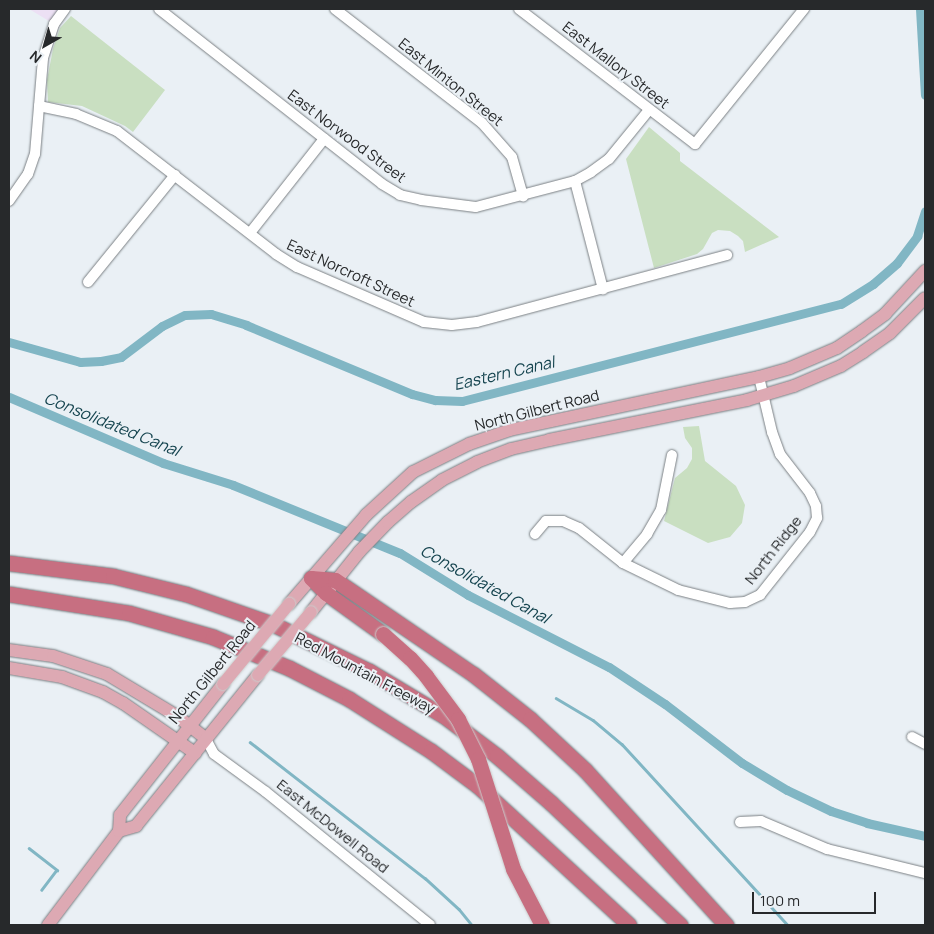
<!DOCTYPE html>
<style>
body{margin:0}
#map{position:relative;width:934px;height:934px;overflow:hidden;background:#eaf0f5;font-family:Manrope,sans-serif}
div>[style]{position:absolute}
.education>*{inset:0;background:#ece0f4}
.green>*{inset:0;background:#c9dfc1}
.stream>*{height:2.5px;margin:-1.25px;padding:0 1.25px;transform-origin:1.25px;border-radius:1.25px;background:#81b6c4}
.canal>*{height:9px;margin:-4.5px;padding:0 4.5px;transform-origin:4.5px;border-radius:4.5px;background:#81b6c4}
.roads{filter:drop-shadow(0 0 1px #7b8084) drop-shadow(0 0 1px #7b8084)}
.minor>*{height:10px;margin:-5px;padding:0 5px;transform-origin:5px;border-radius:5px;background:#fff}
.major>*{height:12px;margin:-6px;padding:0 6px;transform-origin:6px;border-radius:6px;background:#dda9b3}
.highway>*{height:15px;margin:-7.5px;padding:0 7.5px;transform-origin:7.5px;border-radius:7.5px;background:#c76f81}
.bridges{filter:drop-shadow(0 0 1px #cbcccc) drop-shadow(0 0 1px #cbcccc)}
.major-bridge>*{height:12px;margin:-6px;padding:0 6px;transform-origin:6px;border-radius:6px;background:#dda9b3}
.highway-bridge>*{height:15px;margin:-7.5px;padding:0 7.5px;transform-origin:7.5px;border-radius:7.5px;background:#c76f81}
span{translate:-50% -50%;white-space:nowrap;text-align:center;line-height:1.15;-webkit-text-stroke:4px #eaf0f5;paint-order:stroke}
.street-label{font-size:15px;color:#27292b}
.water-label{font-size:16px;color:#15444f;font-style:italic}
.frame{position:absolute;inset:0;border:10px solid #27292b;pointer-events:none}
.north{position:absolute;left:20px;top:20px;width:50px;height:50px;-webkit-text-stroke:4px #eaf0f5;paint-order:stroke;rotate:218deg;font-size:14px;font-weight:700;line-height:20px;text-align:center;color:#27292b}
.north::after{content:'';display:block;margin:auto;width:18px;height:22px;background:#27292b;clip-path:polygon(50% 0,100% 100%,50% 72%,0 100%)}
.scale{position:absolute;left:752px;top:892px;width:124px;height:22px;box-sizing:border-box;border:2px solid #27292b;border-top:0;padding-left:6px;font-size:15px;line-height:18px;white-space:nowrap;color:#27292b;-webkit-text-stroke:4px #eaf0f5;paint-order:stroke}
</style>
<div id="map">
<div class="education">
<i style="clip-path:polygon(29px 9px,58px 9px,63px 12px,54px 24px)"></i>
</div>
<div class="green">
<i style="clip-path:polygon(71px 16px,165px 90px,133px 132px,125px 126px,82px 106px,48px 102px,47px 80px,53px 49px,60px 28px)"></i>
<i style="clip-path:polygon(649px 127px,680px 153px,680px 161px,779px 237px,745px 252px,743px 241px,738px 236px,730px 231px,718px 230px,712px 233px,703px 249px,697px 254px,654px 268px,626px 159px)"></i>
<i style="clip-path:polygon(699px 426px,705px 461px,736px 486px,745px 505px,742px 523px,730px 537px,708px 543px,664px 521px,675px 478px,687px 468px,692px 459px,692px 448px,685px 438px,683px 427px)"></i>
</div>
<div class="stream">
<i style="left:556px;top:698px;width:43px;rotate:30.7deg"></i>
<i style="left:593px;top:720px;width:38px;rotate:40deg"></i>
<i style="left:622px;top:744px;width:246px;rotate:47.5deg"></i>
<i style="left:250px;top:742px;width:222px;rotate:37.9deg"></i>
<i style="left:425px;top:878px;width:46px;rotate:42.4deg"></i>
<i style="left:459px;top:909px;width:21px;rotate:51deg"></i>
<i style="left:29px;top:848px;width:36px;rotate:38deg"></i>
<i style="left:57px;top:870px;width:25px;rotate:127deg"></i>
</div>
<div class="canal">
<i style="left:920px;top:9px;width:86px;rotate:86.7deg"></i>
<i style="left:9px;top:342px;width:74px;rotate:15.7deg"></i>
<i style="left:80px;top:362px;width:21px;rotate:-3deg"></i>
<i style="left:101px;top:361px;width:20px;rotate:-11deg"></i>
<i style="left:121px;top:357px;width:51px;rotate:-37.1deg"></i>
<i style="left:162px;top:326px;width:25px;rotate:-26deg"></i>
<i style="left:185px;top:315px;width:26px;rotate:-2deg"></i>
<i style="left:211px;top:314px;width:37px;rotate:17deg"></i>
<i style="left:246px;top:325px;width:180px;rotate:22.6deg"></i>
<i style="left:412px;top:394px;width:24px;rotate:15deg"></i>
<i style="left:435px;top:400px;width:27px;rotate:2deg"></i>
<i style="left:462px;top:401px;width:391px;rotate:-14.4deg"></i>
<i style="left:841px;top:304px;width:38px;rotate:-32deg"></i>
<i style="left:873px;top:284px;width:32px;rotate:-41deg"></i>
<i style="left:897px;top:263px;width:34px;rotate:-53deg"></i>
<i style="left:917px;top:236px;width:26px;rotate:-72deg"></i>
<i style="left:9px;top:397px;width:168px;rotate:23.2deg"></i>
<i style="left:163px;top:463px;width:73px;rotate:17.4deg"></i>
<i style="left:233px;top:485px;width:180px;rotate:22.2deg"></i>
<i style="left:400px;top:553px;width:80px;rotate:31.7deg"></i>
<i style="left:468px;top:595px;width:158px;rotate:27.1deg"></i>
<i style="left:609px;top:667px;width:67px;rotate:33.5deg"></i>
<i style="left:665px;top:704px;width:97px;rotate:37.5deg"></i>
<i style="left:742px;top:763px;width:52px;rotate:31deg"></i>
<i style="left:787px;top:790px;width:49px;rotate:25.5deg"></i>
<i style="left:831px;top:811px;width:38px;rotate:18deg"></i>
<i style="left:867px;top:823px;width:59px;rotate:12.6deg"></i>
</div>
<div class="roads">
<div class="minor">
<i style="left:159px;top:9px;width:283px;rotate:38.1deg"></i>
<i style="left:382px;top:184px;width:21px;rotate:31deg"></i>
<i style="left:400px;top:195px;width:22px;rotate:13deg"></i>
<i style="left:421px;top:200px;width:55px;rotate:7.3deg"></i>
<i style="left:476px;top:207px;width:102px;rotate:-14.7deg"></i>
<i style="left:575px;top:181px;width:18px;rotate:-29deg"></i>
<i style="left:591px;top:172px;width:22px;rotate:-36deg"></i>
<i style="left:609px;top:159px;width:63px;rotate:-50.8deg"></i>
<i style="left:335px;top:9px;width:186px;rotate:37.8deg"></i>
<i style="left:482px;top:123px;width:45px;rotate:48.6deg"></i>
<i style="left:512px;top:157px;width:41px;rotate:74.2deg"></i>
<i style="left:519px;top:9px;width:222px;rotate:37.5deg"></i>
<i style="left:695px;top:144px;width:174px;rotate:-51.1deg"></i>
<i style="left:39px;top:106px;width:38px;rotate:12deg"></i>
<i style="left:76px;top:114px;width:44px;rotate:22.5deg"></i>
<i style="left:117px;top:131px;width:201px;rotate:37.7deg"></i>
<i style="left:276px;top:254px;width:25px;rotate:32deg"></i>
<i style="left:297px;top:267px;width:138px;rotate:23.4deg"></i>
<i style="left:424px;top:322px;width:28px;rotate:6deg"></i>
<i style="left:452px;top:325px;width:25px;rotate:-7deg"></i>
<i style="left:477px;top:322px;width:259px;rotate:-15deg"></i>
<i style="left:575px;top:181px;width:112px;rotate:75.5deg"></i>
<i style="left:9px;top:201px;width:33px;rotate:-55deg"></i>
<i style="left:28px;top:174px;width:21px;rotate:-71deg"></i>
<i style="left:35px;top:154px;width:96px;rotate:-85.2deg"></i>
<i style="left:43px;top:58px;width:36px;rotate:-72deg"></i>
<i style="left:54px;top:24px;width:19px;rotate:-54deg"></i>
<i style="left:250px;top:233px;width:120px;rotate:-51.8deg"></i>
<i style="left:88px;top:282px;width:138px;rotate:-50.9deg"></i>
<i style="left:535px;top:534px;width:17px;rotate:-50deg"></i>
<i style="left:546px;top:521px;width:17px"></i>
<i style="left:563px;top:521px;width:17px;rotate:24deg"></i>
<i style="left:579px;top:528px;width:56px;rotate:38.5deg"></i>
<i style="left:623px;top:563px;width:61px;rotate:26.1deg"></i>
<i style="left:678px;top:590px;width:54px;rotate:14deg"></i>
<i style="left:730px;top:603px;width:15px;rotate:-4deg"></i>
<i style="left:745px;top:602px;width:17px;rotate:-25deg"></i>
<i style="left:760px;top:595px;width:80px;rotate:-51.6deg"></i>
<i style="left:810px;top:532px;width:16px;rotate:-63deg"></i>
<i style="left:817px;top:518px;width:12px;rotate:-95deg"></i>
<i style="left:816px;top:506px;width:14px;rotate:-115deg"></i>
<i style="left:810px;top:493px;width:49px;rotate:-127.6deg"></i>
<i style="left:780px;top:454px;width:23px;rotate:-110deg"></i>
<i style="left:772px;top:432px;width:57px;rotate:-103.3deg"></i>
<i style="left:623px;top:563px;width:38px;rotate:-50deg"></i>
<i style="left:647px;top:534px;width:28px;rotate:-60deg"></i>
<i style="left:661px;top:510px;width:56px;rotate:-78.7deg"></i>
<i style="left:912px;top:737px;width:15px;rotate:28deg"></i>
<i style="left:206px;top:739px;width:17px;rotate:62deg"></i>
<i style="left:214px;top:754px;width:64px;rotate:36.2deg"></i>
<i style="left:266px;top:792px;width:211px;rotate:39deg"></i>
<i style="left:740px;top:822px;width:21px;rotate:-3deg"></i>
<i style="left:761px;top:821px;width:72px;rotate:23deg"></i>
<i style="left:827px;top:849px;width:101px;rotate:13.8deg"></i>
</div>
<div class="major">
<i style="left:289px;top:604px;width:118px;rotate:-49.1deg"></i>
<i style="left:366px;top:515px;width:64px;rotate:-42.5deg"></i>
<i style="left:413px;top:472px;width:63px;rotate:-26.6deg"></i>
<i style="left:469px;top:444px;width:43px;rotate:-18.9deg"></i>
<i style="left:510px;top:430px;width:255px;rotate:-12deg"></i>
<i style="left:759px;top:377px;width:32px;rotate:-16deg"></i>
<i style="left:790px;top:368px;width:51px;rotate:-23.1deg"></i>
<i style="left:837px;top:348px;width:30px;rotate:-34deg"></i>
<i style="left:862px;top:331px;width:29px;rotate:-36deg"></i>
<i style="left:885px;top:314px;width:59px;rotate:-47.1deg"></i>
<i style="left:311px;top:612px;width:77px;rotate:-51.3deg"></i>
<i style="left:359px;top:552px;width:42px;rotate:-46deg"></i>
<i style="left:388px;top:522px;width:30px;rotate:-41deg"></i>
<i style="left:411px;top:502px;width:38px;rotate:-35deg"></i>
<i style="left:442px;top:480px;width:39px;rotate:-27deg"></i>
<i style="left:477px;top:462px;width:36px;rotate:-21deg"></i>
<i style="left:511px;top:449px;width:39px;rotate:-13deg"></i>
<i style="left:549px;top:440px;width:202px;rotate:-11.4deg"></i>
<i style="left:747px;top:400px;width:49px;rotate:-16.6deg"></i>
<i style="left:794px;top:386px;width:51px;rotate:-23.1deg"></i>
<i style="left:841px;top:366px;width:26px;rotate:-32deg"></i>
<i style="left:863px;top:352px;width:33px;rotate:-35deg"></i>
<i style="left:890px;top:333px;width:49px;rotate:-45deg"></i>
<i style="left:9px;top:650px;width:44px;rotate:7.8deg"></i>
<i style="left:53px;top:656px;width:57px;rotate:18.4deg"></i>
<i style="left:107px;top:674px;width:82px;rotate:31deg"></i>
<i style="left:177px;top:716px;width:37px;rotate:38deg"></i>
<i style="left:9px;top:668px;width:54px;rotate:9.6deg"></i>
<i style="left:62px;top:677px;width:44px;rotate:20.1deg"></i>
<i style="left:103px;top:692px;width:23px;rotate:29deg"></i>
<i style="left:123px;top:703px;width:88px;rotate:34.8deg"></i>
<i style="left:119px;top:831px;width:18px;rotate:-16deg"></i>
<i style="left:136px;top:826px;width:194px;rotate:-51.1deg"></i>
<i style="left:48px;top:925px;width:118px;rotate:-52.9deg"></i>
<i style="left:119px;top:831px;width:16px;rotate:-86deg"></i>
<i style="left:120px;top:815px;width:167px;rotate:-51.8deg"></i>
</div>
<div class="highway">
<i style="left:9px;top:563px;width:105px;rotate:7.1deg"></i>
<i style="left:113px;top:576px;width:75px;rotate:13.9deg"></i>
<i style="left:186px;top:594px;width:94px;rotate:19.2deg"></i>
<i style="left:275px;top:625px;width:105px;rotate:26.1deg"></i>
<i style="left:369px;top:671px;width:87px;rotate:31deg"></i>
<i style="left:444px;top:716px;width:66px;rotate:37deg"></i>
<i style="left:497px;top:756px;width:72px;rotate:41deg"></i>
<i style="left:551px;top:803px;width:178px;rotate:43.4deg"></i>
<i style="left:311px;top:578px;width:24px;rotate:5deg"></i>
<i style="left:335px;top:580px;width:167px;rotate:34.3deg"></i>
<i style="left:473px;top:674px;width:73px;rotate:38.3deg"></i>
<i style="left:530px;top:719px;width:75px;rotate:42.8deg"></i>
<i style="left:585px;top:770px;width:210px;rotate:47.7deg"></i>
<i style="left:311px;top:578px;width:21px;rotate:45deg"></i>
<i style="left:326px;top:593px;width:70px;rotate:35.7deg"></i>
<i style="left:9px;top:594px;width:121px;rotate:9deg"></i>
<i style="left:129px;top:613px;width:87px;rotate:15.9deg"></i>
<i style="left:213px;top:637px;width:82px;rotate:22.2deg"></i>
<i style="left:289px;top:668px;width:68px;rotate:27.3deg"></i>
<i style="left:349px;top:699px;width:97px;rotate:32.4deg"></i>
<i style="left:431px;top:751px;width:59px;rotate:36.7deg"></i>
<i style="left:478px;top:786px;width:205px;rotate:42.6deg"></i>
</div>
</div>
<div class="bridges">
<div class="major-bridge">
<i style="left:258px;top:675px;width:82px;rotate:-49.9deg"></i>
<i style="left:223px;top:684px;width:104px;rotate:-50.5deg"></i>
</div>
<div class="highway-bridge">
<i style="left:383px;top:634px;width:36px;rotate:42deg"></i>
<i style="left:410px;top:658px;width:24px;rotate:48deg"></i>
<i style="left:426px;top:676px;width:54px;rotate:53.3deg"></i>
<i style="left:458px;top:719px;width:45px;rotate:63.4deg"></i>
<i style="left:478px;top:759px;width:115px;rotate:72.3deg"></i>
<i style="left:513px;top:869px;width:63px;rotate:62.6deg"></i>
</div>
</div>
<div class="street-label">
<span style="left:616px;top:65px;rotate:38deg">East Mallory Street</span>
<span style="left:451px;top:82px;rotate:39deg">East Minton Street</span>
<span style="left:347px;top:136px;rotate:37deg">East Norwood Street</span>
<span style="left:351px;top:273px;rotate:25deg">East Norcroft Street</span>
<span style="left:537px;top:410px;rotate:-14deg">North Gilbert Road</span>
<span style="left:773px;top:550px;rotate:-52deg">North Ridge</span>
<span style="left:212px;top:672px;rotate:-51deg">North Gilbert Road</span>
<span style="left:365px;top:673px;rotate:28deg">Red Mountain Freeway</span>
<span style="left:333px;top:826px;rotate:39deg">East McDowell Road</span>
</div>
<div class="water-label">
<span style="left:504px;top:373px;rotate:-13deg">Eastern Canal</span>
<span style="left:112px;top:424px;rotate:22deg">Consolidated Canal</span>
<span style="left:485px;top:584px;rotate:29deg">Consolidated Canal</span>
</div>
<div class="frame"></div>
<div class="north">N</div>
<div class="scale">100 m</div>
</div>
